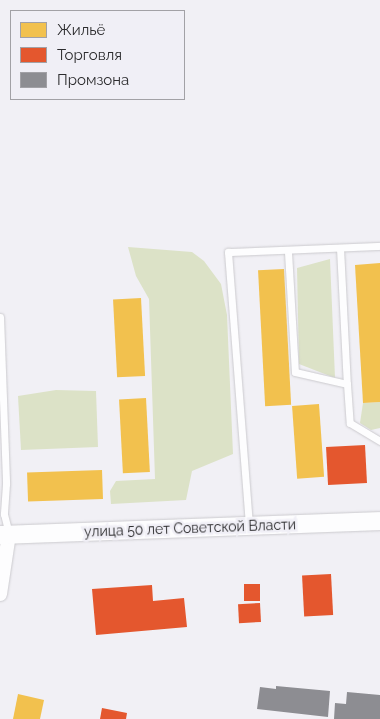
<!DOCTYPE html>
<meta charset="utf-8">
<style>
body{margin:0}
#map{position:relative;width:380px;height:719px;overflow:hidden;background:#f1f0f5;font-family:Raleway,sans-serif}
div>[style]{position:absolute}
.green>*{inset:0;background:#dce2c7}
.homes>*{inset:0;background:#f2c14e;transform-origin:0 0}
.shops>*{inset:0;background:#e4572e;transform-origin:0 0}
.industry>*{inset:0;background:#8d8d92}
.roads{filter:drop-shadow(0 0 1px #cbcace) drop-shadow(0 0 1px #cbcace)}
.service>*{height:7px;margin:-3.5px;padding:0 3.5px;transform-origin:3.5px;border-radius:3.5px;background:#fdfdfe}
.minor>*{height:14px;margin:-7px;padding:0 7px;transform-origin:7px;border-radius:7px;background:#fdfdfe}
.tertiary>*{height:18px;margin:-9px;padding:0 9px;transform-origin:9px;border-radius:9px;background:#fdfdfe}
span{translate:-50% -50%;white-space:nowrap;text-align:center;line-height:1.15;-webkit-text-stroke:5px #f0eff6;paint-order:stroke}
.street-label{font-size:14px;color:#2c2c2e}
.legend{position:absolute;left:10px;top:10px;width:175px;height:90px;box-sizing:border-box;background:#f0eff6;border:1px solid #a2a1a6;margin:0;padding:6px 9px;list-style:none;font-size:15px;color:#2c2c2e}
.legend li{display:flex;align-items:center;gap:10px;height:25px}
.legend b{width:25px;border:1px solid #a2a1a6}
</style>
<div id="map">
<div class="green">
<i style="clip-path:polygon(128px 247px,192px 252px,204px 261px,221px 284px,227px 315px,233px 454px,192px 471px,186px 500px,111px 504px,110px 491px,116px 481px,155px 479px,149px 299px,136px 276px)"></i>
<i style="clip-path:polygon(330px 259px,335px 378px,299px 364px,297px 268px)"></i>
<i style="clip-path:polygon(56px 390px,96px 391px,98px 447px,21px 450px,18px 396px)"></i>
<i style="clip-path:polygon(380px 402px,380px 428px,371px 430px,360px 423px,363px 403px)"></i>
</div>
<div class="homes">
<i style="clip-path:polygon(380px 263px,380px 402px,363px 403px,355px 265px)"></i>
<i style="left:284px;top:269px;width:136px;height:26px;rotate:87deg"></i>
<i style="left:141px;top:298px;width:78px;height:28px;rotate:87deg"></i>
<i style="left:146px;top:398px;width:74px;height:27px;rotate:87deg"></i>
<i style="left:319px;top:404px;width:73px;height:27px;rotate:86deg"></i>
<i style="left:102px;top:470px;width:29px;height:75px;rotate:88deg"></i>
<i style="clip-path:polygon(18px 694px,44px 700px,40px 719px,13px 719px)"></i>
</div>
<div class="shops">
<i style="left:365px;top:445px;width:38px;height:39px;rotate:87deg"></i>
<i style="left:331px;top:574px;width:41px;height:29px;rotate:87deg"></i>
<i style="left:244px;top:584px;width:16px;height:17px"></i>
<i style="clip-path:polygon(152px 585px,153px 601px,184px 598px,187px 627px,96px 635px,92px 589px)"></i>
<i style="left:260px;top:603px;width:19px;height:22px;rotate:87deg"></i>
<i style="clip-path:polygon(102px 708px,127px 713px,126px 719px,100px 719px)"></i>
</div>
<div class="industry">
<i style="clip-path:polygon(276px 686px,330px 691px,328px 717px,257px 709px,260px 687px,276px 689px)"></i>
<i style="clip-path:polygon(347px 692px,380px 695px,380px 719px,334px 719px,335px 703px,346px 704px)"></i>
</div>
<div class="roads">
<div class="service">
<i style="left:340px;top:248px;width:136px;rotate:87.1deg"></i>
<i style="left:288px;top:252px;width:120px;rotate:86.7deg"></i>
<i style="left:295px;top:372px;width:53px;rotate:13deg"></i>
<i style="left:347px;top:384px;width:39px;rotate:86deg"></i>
<i style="left:350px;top:423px;width:35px;rotate:31deg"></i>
<i style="left:0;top:317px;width:167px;rotate:87.9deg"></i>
<i style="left:6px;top:484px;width:30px;rotate:94deg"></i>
<i style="left:4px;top:514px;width:21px;rotate:76deg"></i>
<i style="left:249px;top:525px;width:274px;rotate:-94.4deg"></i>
<i style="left:228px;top:252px;width:152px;rotate:-2.3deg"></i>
</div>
<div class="minor">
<i style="left:0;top:594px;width:61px;rotate:-81.5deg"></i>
</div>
<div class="tertiary">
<i style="left:0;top:535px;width:380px;rotate:-2.1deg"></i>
</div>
</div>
<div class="street-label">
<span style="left:190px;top:528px;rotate:-2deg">улица 50 лет Советской Власти</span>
</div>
<ul class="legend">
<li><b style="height:14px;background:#f2c14e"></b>Жильё</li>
<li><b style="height:14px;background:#e4572e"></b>Торговля</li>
<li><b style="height:14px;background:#8d8d92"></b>Промзона</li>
</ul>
</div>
